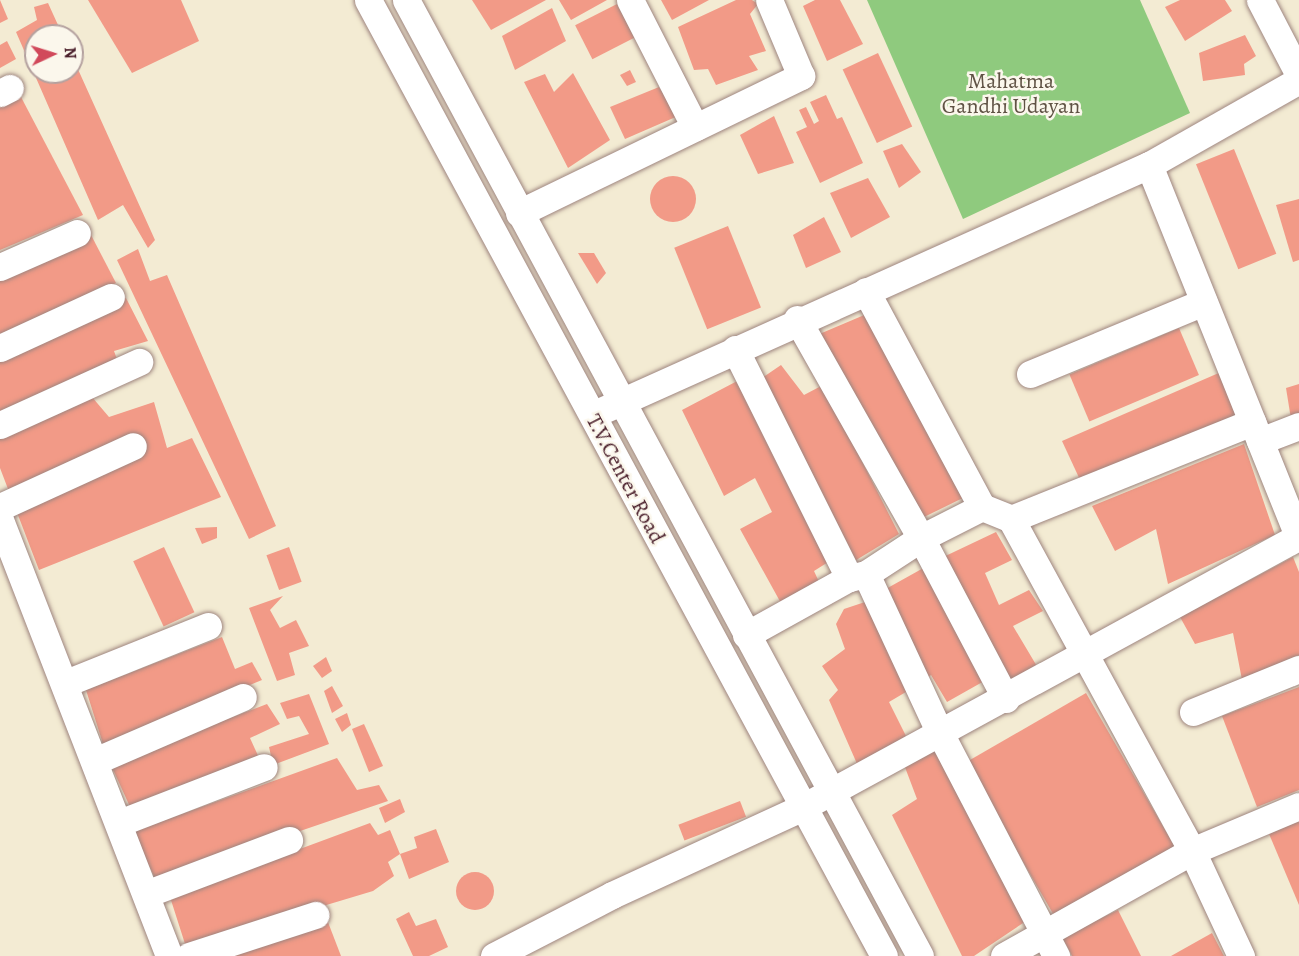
<!DOCTYPE html>
<style>
body{margin:0}
#map{position:relative;width:1299px;height:956px;overflow:hidden;background:#f3ebd3;font-family:Alegreya,serif}
div>[style]{position:absolute}
.green>*{inset:0;background:#8fca7e}
.building>*{inset:0;background:#f29a87;transform-origin:0 0}
.round{border-radius:50%}
.roads{filter:drop-shadow(0 0 2px #9e857f) drop-shadow(0 0 2px #9e857f)}
.minor>*{height:27px;margin:-13.5px;padding:0 13.5px;transform-origin:13.5px;border-radius:13.5px;background:#fff}
span{translate:-50% -50%;white-space:nowrap;text-align:center;line-height:1.15;-webkit-text-stroke:5px #fbf7ec;paint-order:stroke}
.park-label{font-size:22px;color:#5f5244}
.street-label{font-size:22px;color:#4a1f2b}
.north{position:absolute;left:24px;top:24px;width:60px;height:60px;box-sizing:border-box;background:#fbf7ec;border:2px solid #b4a19f;border-radius:50%;rotate:86deg;font-size:16px;font-weight:700;line-height:24px;text-align:center;color:#4a1f2b}
.north::after{content:'';display:block;margin:auto;width:21px;height:27px;background:#d1495b;clip-path:polygon(50% 0,100% 100%,50% 72%,0 100%)}
</style>
<div id="map">
<div class="green">
<i style="clip-path:polygon(867px 0,1140px 0,1190px 113px,963px 219px)"></i>
</div>
<div class="building">
<i style="clip-path:polygon(0 0,8px 19px,0 23px)"></i>
<i style="clip-path:polygon(88px 0,181px 0,199px 41px,132px 73px)"></i>
<i style="clip-path:polygon(472px 0,546px 0,491px 30px)"></i>
<i style="clip-path:polygon(559px 0,607px 0,571px 20px)"></i>
<i style="clip-path:polygon(661px 0,709px 0,672px 20px)"></i>
<i style="clip-path:polygon(736px 0,752px 0,758px 4px,750px 14px,766px 51px,749px 56px,758px 70px,716px 85px,708px 69px,694px 70px,678px 27px)"></i>
<i style="clip-path:polygon(815px 0,840px 0,863px 44px,827px 61px,803px 6px)"></i>
<i style="clip-path:polygon(1180px 0,1225px 0,1232px 11px,1185px 41px,1165px 7px)"></i>
<i style="clip-path:polygon(48px 3px,63px 36px,36px 36px,36px 72px,72px 72px,72px 56px,155px 240px,148px 248px,123px 205px,98px 220px,16px 32px,37px 20px,34px 7px)"></i>
<i style="left:617px;top:4px;width:38px;height:47px;rotate:63deg"></i>
<i style="clip-path:polygon(552px 8px,566px 41px,515px 70px,502px 36px)"></i>
<i style="clip-path:polygon(1245px 35px,1256px 56px,1244px 64px,1245px 75px,1203px 81px,1199px 53px)"></i>
<i style="clip-path:polygon(7px 41px,16px 59px,0 68px,0 45px)"></i>
<i style="left:878px;top:53px;width:81px;height:39px;rotate:65deg"></i>
<i style="clip-path:polygon(630px 70px,636px 82px,627px 86px,620px 75px)"></i>
<i style="clip-path:polygon(573px 73px,610px 140px,568px 168px,524px 82px,545px 74px,554px 92px)"></i>
<i style="clip-path:polygon(659px 87px,678px 116px,625px 139px,610px 107px)"></i>
<i style="clip-path:polygon(826px 95px,837px 119px,842px 117px,863px 163px,820px 183px,796px 132px,807px 127px,799px 110px,806px 107px,814px 124px,819px 121px,810px 102px)"></i>
<i style="clip-path:polygon(21px 97px,83px 215px,0 250px,0 107px)"></i>
<i style="clip-path:polygon(774px 116px,794px 163px,758px 174px,740px 135px)"></i>
<i style="clip-path:polygon(902px 144px,921px 172px,899px 188px,883px 151px)"></i>
<i style="left:1234px;top:149px;width:113px;height:41px;rotate:68deg"></i>
<i class="round" style="left:650px;top:176px;width:46px;height:46px"></i>
<i style="clip-path:polygon(868px 178px,890px 217px,851px 238px,830px 193px)"></i>
<i style="clip-path:polygon(1299px 199px,1299px 260px,1293px 262px,1276px 205px)"></i>
<i style="clip-path:polygon(824px 217px,841px 252px,806px 268px,793px 235px)"></i>
<i style="left:728px;top:226px;width:88px;height:58px;rotate:68deg"></i>
<i style="clip-path:polygon(90px 233px,116px 283px,0 340px,0 272px)"></i>
<i style="clip-path:polygon(138px 249px,150px 281px,167px 275px,276px 526px,249px 539px,117px 260px)"></i>
<i style="clip-path:polygon(578px 253px,594px 253px,606px 273px,597px 284px)"></i>
<i style="clip-path:polygon(126px 298px,148px 341px,114px 351px,118px 362px,0 418px,0 355px)"></i>
<i style="clip-path:polygon(869px 313px,969px 495px,922px 518px,810px 338px)"></i>
<i style="left:1179px;top:328px;width:51px;height:119px;rotate:67deg"></i>
<i style="clip-path:polygon(781px 365px,804px 395px,823px 385px,899px 534px,848px 565px,759px 380px)"></i>
<i style="clip-path:polygon(1221px 372px,1242px 420px,1081px 482px,1062px 441px)"></i>
<i style="clip-path:polygon(741px 379px,833px 559px,814px 571px,820px 584px,782px 605px,740px 529px,772px 512px,755px 478px,724px 496px,682px 410px)"></i>
<i style="clip-path:polygon(1299px 384px,1299px 415px,1291px 419px,1286px 388px)"></i>
<i style="clip-path:polygon(92px 397px,109px 417px,154px 402px,167px 448px,192px 438px,221px 497px,39px 570px,0 468px,0 431px)"></i>
<i style="clip-path:polygon(1244px 444px,1275px 535px,1168px 584px,1156px 529px,1115px 551px,1092px 506px)"></i>
<i style="clip-path:polygon(217px 527px,217px 538px,202px 544px,195px 528px)"></i>
<i style="clip-path:polygon(996px 532px,1012px 560px,985px 573px,999px 605px,1029px 590px,1043px 611px,1013px 626px,1038px 668px,1009px 685px,937px 560px)"></i>
<i style="left:164px;top:547px;width:72px;height:34px;rotate:65deg"></i>
<i style="left:289px;top:547px;width:37px;height:24px;rotate:70deg"></i>
<i style="clip-path:polygon(1293px 557px,1299px 572px,1299px 655px,1242px 680px,1233px 633px,1195px 644px,1180px 617px)"></i>
<i style="clip-path:polygon(927px 566px,986px 680px,947px 702px,931px 675px,924px 681px,884px 590px)"></i>
<i style="clip-path:polygon(283px 596px,270px 610px,280px 628px,296px 620px,309px 646px,289px 653px,295px 675px,277px 681px,249px 608px)"></i>
<i style="clip-path:polygon(868px 601px,911px 689px,889px 702px,906px 736px,858px 766px,829px 700px,838px 690px,822px 666px,845px 649px,836px 624px,844px 609px)"></i>
<i style="clip-path:polygon(222px 637px,235px 669px,252px 662px,262px 680px,103px 744px,86px 690px)"></i>
<i style="clip-path:polygon(326px 657px,332px 671px,322px 678px,313px 666px)"></i>
<i style="clip-path:polygon(332px 686px,343px 706px,332px 713px,324px 691px)"></i>
<i style="clip-path:polygon(1299px 687px,1299px 790px,1257px 807px,1222px 716px)"></i>
<i style="left:1086px;top:693px;width:182px;height:139px;rotate:60deg"></i>
<i style="clip-path:polygon(309px 694px,329px 744px,273px 765px,269px 747px,309px 734px,299px 716px,287px 719px,280px 703px)"></i>
<i style="clip-path:polygon(267px 704px,280px 724px,250px 738px,260px 760px,131px 809px,110px 763px)"></i>
<i style="clip-path:polygon(347px 713px,351px 725px,342px 732px,335px 719px)"></i>
<i style="clip-path:polygon(364px 724px,383px 766px,369px 772px,352px 729px)"></i>
<i style="clip-path:polygon(934px 746px,1026px 921px,974px 956px,962px 956px,892px 815px,917px 799px,903px 762px)"></i>
<i style="clip-path:polygon(337px 758px,357px 790px,379px 785px,388px 801px,156px 880px,132px 832px)"></i>
<i style="clip-path:polygon(400px 799px,405px 812px,385px 823px,379px 808px)"></i>
<i style="left:740px;top:801px;width:17px;height:66px;rotate:69deg"></i>
<i style="clip-path:polygon(1299px 821px,1299px 905px,1269px 834px)"></i>
<i style="clip-path:polygon(370px 823px,378px 835px,390px 830px,400px 854px,417px 848px,414px 837px,436px 829px,449px 862px,409px 879px,400px 854px,388px 862px,394px 876px,373px 891px,186px 947px,170px 897px)"></i>
<i class="round" style="left:456px;top:872px;width:38px;height:38px"></i>
<i style="clip-path:polygon(1118px 910px,1141px 956px,1072px 956px,1062px 937px)"></i>
<i style="clip-path:polygon(409px 912px,416px 926px,436px 919px,448px 947px,429px 956px,413px 956px,396px 919px)"></i>
<i style="clip-path:polygon(326px 917px,341px 956px,210px 956px)"></i>
<i style="clip-path:polygon(1212px 933px,1224px 956px,1171px 956px)"></i>
</div>
<div class="roads">
<div class="minor">
<i style="left:368px;top:0;width:1086px;rotate:61.64deg"></i>
<i style="left:406px;top:0;width:1085px;rotate:61.73deg"></i>
<i style="left:630px;top:0;width:143px;rotate:62.9deg"></i>
<i style="left:1260px;top:0;width:85px;rotate:62.5deg"></i>
<i style="left:0;top:93px;width:11px;rotate:-27deg"></i>
<i style="left:1149px;top:165px;width:402px;rotate:68.1deg"></i>
<i style="left:519px;top:213px;width:314px;rotate:-25.9deg"></i>
<i style="left:801px;top:76px;width:82px;rotate:-112.8deg"></i>
<i style="left:0;top:267px;width:84px;rotate:-23.8deg"></i>
<i style="left:866px;top:291px;width:245px;rotate:61.8deg"></i>
<i style="left:982px;top:507px;width:31px;rotate:22deg"></i>
<i style="left:1011px;top:519px;width:378px;rotate:61.4deg"></i>
<i style="left:1192px;top:851px;width:116px;rotate:65deg"></i>
<i style="left:797px;top:319px;width:252px;rotate:60.5deg"></i>
<i style="left:921px;top:538px;width:182px;rotate:62.2deg"></i>
<i style="left:0;top:348px;width:122px;rotate:-24.7deg"></i>
<i style="left:735px;top:349px;width:256px;rotate:63.5deg"></i>
<i style="left:1030px;top:374px;width:188px;rotate:-22.5deg"></i>
<i style="left:603px;top:410px;width:598px;rotate:-24.17deg"></i>
<i style="left:1149px;top:165px;width:172px;rotate:-29.5deg"></i>
<i style="left:0;top:425px;width:153px;rotate:-24.4deg"></i>
<i style="left:1260px;top:441px;width:42px;rotate:-21deg"></i>
<i style="left:0;top:507px;width:146px;rotate:-24.6deg"></i>
<i style="left:1011px;top:519px;width:260px;rotate:-21.9deg"></i>
<i style="left:0;top:520px;width:468px;rotate:68.8deg"></i>
<i style="left:866px;top:574px;width:173px;rotate:65.1deg"></i>
<i style="left:939px;top:731px;width:254px;rotate:62.5deg"></i>
<i style="left:746px;top:635px;width:118px;rotate:-29deg"></i>
<i style="left:849px;top:578px;width:17px;rotate:-13deg"></i>
<i style="left:866px;top:574px;width:66px;rotate:-33.2deg"></i>
<i style="left:921px;top:538px;width:68px;rotate:-26.9deg"></i>
<i style="left:66px;top:683px;width:153px;rotate:-21.9deg"></i>
<i style="left:1193px;top:712px;width:114px;rotate:-22.1deg"></i>
<i style="left:95px;top:761px;width:161px;rotate:-23.4deg"></i>
<i style="left:119px;top:823px;width:155px;rotate:-21.1deg"></i>
<i style="left:146px;top:894px;width:153px;rotate:-20.7deg"></i>
<i style="left:189px;top:956px;width:133px;rotate:-18deg"></i>
<i style="left:494px;top:956px;width:133px;rotate:-27.3deg"></i>
<i style="left:612px;top:895px;width:210px;rotate:-24.7deg"></i>
<i style="left:803px;top:807px;width:564px;rotate:-28.61deg"></i>
<i style="left:1004px;top:956px;width:215px;rotate:-29.2deg"></i>
<i style="left:1192px;top:851px;width:116px;rotate:-22.8deg"></i>
</div>
</div>
<div class="park-label">
<span style="left:1011px;top:94px">Mahatma<br>Gandhi Udayan</span>
</div>
<div class="street-label">
<span style="left:625px;top:479px;rotate:62deg">T.V.Center Road</span>
</div>
<div class="north">N</div>
</div>
